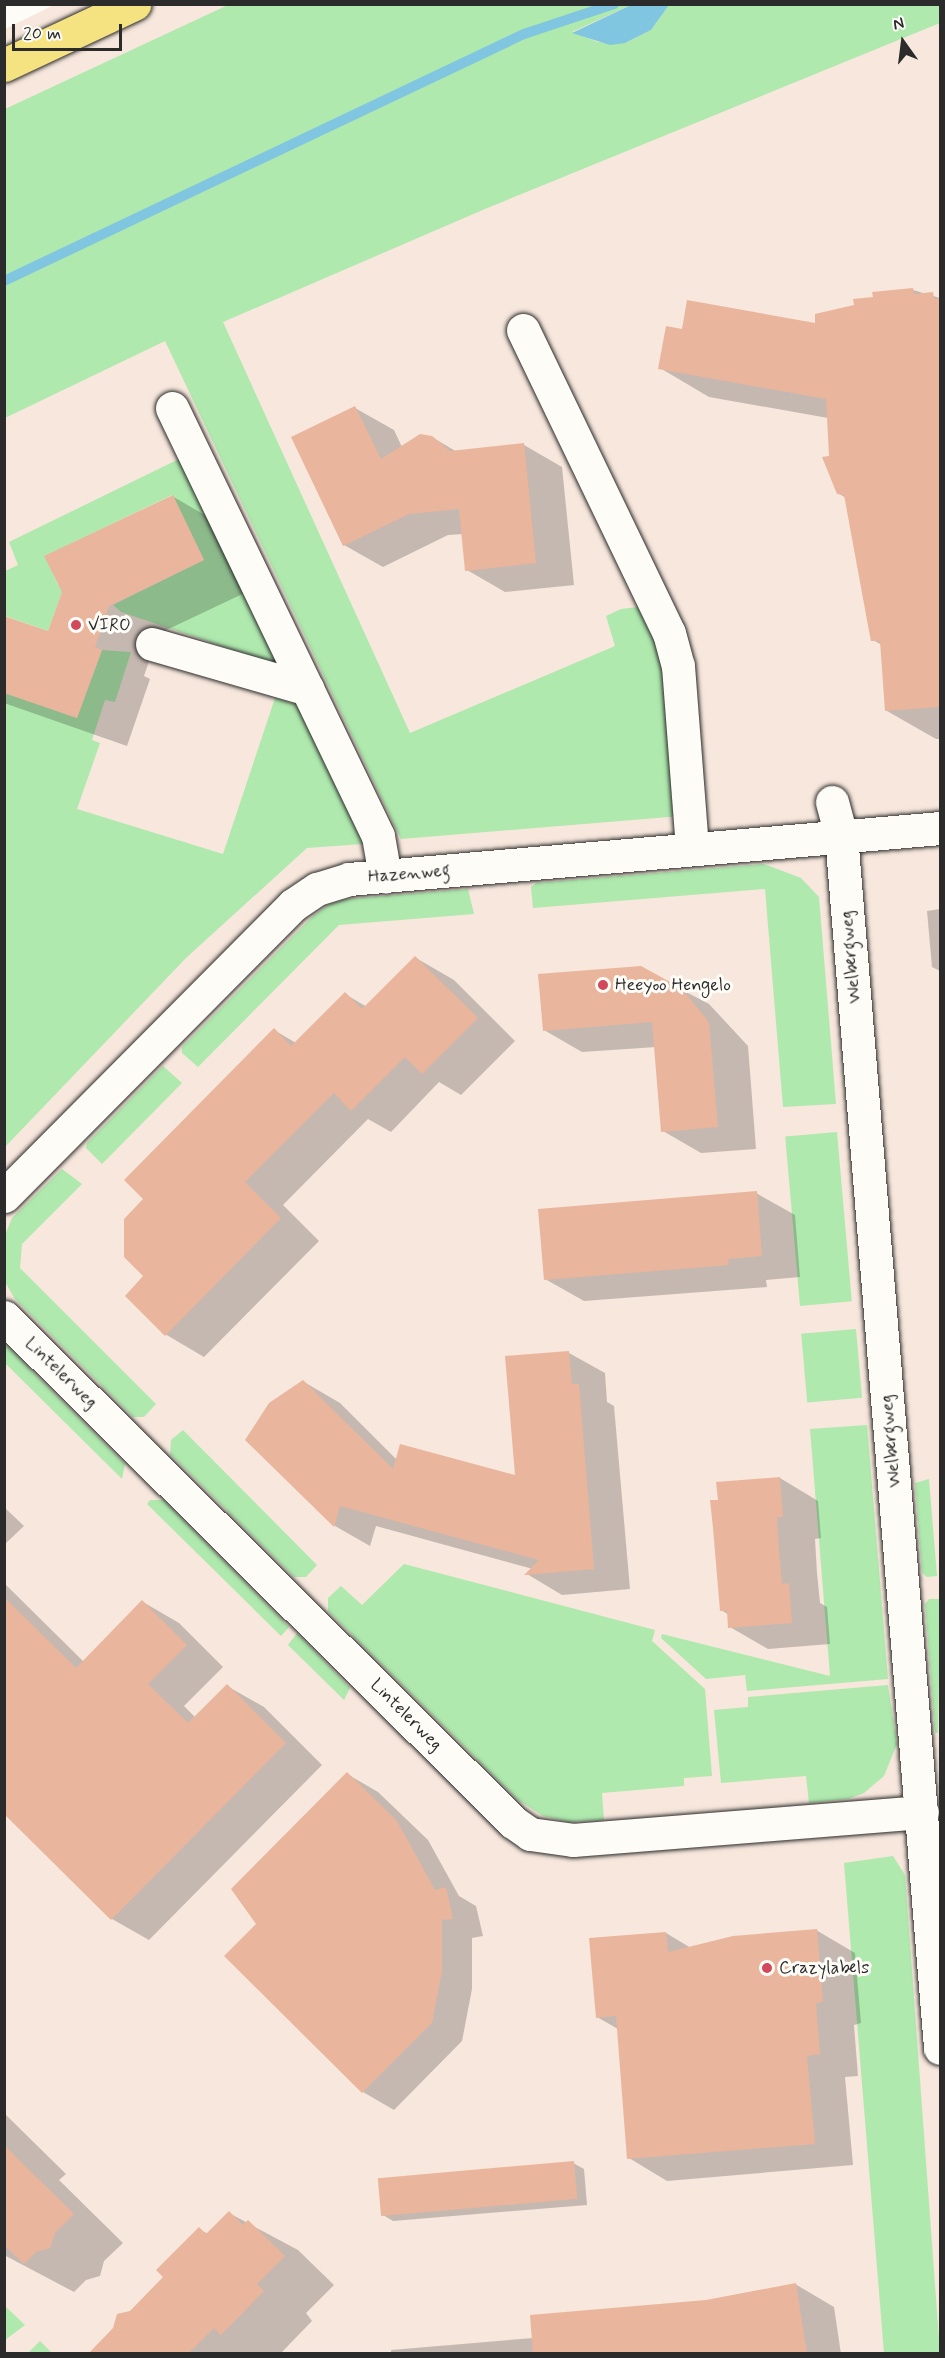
<!DOCTYPE html>
<style>
body{margin:0}
#map{position:relative;width:945px;height:2358px;overflow:hidden;background:#fdfcf7;font-family:Mynerve,sans-serif}
div>[style]{position:absolute}
.built>*{inset:0;background:#f7e7dc}
.green>*{inset:0;background:#afe9ae;transform-origin:0 0}
.water>*{inset:0;background:#80c6e1}
.shadow>*{inset:0;background:#0003}
.stream>*{height:10px;margin:-5px;padding:0 5px;transform-origin:5px;border-radius:5px;background:#80c6e1}
.building>*{inset:0;background:#eab59d;transform-origin:0 0}
.roads{filter:drop-shadow(0 0 2px #2b2b2b) drop-shadow(0 0 2px #2b2b2b)}
.minor>*{height:33px;margin:-16.5px;padding:0 16.5px;transform-origin:16.5px;border-radius:16.5px;background:#fdfcf7}
.highway>*{height:33px;margin:-16.5px;padding:0 16.5px;transform-origin:16.5px;border-radius:16.5px;background:#f5e382}
.dots>*{width:16px;height:16px;translate:-50% -50%;box-sizing:border-box;border:3px solid #fdfcf7;border-radius:50%}
span{translate:-50% -50%;white-space:nowrap;text-align:center;line-height:1.15;-webkit-text-stroke:6px #fdfcf7;paint-order:stroke}
.poi-label{font-size:18px;color:#2b2b2b}
.left{translate:0 -50%;text-align:left}
.street-label{font-size:18px;color:#2b2b2b}
.frame{position:absolute;inset:0;border:6px solid #2b2b2b;pointer-events:none}
.north{position:absolute;left:873px;top:12px;width:60px;height:60px;-webkit-text-stroke:4px #fdfcf7;paint-order:stroke;rotate:346deg;font-size:16px;font-weight:700;line-height:24px;text-align:center;color:#2b2b2b}
.north::after{content:'';display:block;margin:auto;width:21px;height:27px;background:#2b2b2b;clip-path:polygon(50% 0,100% 100%,50% 72%,0 100%)}
.scale{position:absolute;left:12px;top:24px;width:110px;height:27px;box-sizing:border-box;border:3px solid #2b2b2b;border-top:0;padding-left:8px;font-size:18px;line-height:21px;white-space:nowrap;color:#2b2b2b;-webkit-text-stroke:4px #fdfcf7;paint-order:stroke}
</style>
<div id="map">
<div class="built">
<i style="clip-path:polygon(56px 4px,940px 5px,940px 2353px,5px 2354px,5px 29px)"></i>
</div>
<div class="green">
<i style="clip-path:polygon(228px 5px,631px 5px,572px 32px,598px 42px,625px 43px,651px 30px,669px 5px,940px 5px,940px 23px,485px 209px,223px 322px,410px 733px,615px 646px,606px 616px,621px 609px,638px 607px,664px 662px,681px 816px,401px 839px,165px 341px,5px 418px,5px 109px)"></i>
<i style="clip-path:polygon(181px 458px,278px 665px,121px 612px,113px 605px,204px 560px,172px 495px,45px 556px,58px 585px,64px 587px,48px 631px,5px 616px,5px 571px,18px 565px,9px 542px)"></i>
<i style="clip-path:polygon(102px 650px,131px 652px,115px 702px,105px 700px,92px 740px,100px 743px,77px 809px,223px 854px,275px 698px,301px 706px,363px 844px,307px 848px,186px 958px,5px 1147px,5px 693px,77px 718px)"></i>
<i style="clip-path:polygon(764px 864px,801px 878px,819px 897px,836px 1104px,783px 1107px,765px 889px,533px 908px,531px 887px,536px 883px)"></i>
<i style="clip-path:polygon(468px 889px,474px 914px,339px 925px,198px 1067px,182px 1053px,182px 1047px,314px 915px,330px 904px,346px 899px)"></i>
<i style="clip-path:polygon(163px 1066px,182px 1083px,102px 1164px,86px 1148px,87px 1143px)"></i>
<i style="left:837px;top:1132px;width:170px;height:52px;rotate:85deg"></i>
<i style="clip-path:polygon(62px 1169px,82px 1184px,22px 1244px,20px 1268px,156px 1404px,144px 1417px,133px 1417px,15px 1299px,5px 1282px,5px 1235px,12px 1218px)"></i>
<i style="left:856px;top:1329px;width:69px;height:55px;rotate:85deg"></i>
<i style="clip-path:polygon(4px 1343px,125px 1464px,122px 1479px,5px 1363px)"></i>
<i style="clip-path:polygon(867px 1425px,888px 1679px,747px 1691px,745px 1675px,706px 1679px,661px 1638px,662px 1634px,830px 1676px,810px 1429px)"></i>
<i style="clip-path:polygon(183px 1430px,317px 1565px,306px 1577px,294px 1577px,170px 1454px,171px 1440px)"></i>
<i style="clip-path:polygon(929px 1479px,937px 1576px,927px 1577px,922px 1573px,915px 1483px)"></i>
<i style="clip-path:polygon(150px 1500px,163px 1500px,289px 1627px,281px 1636px,147px 1504px)"></i>
<i style="clip-path:polygon(404px 1564px,655px 1630px,652px 1641px,705px 1689px,712px 1776px,684px 1778px,684px 1786px,602px 1793px,604px 1820px,569px 1822px,543px 1816px,518px 1800px,328px 1611px,328px 1598px,341px 1586px,362px 1605px)"></i>
<i style="clip-path:polygon(929px 1599px,939px 1599px,940px 1615px,938px 1733px,935px 1733px,925px 1604px)"></i>
<i style="clip-path:polygon(297px 1633px,350px 1688px,344px 1700px,288px 1645px)"></i>
<i style="clip-path:polygon(888px 1685px,897px 1744px,884px 1776px,864px 1793px,848px 1799px,809px 1803px,806px 1776px,721px 1783px,714px 1710px,748px 1707px,748px 1697px)"></i>
<i style="clip-path:polygon(893px 1856px,905px 1875px,940px 2353px,884px 2353px,844px 1863px)"></i>
<i style="clip-path:polygon(4px 2305px,25px 2325px,5px 2340px,4px 2340px)"></i>
<i style="clip-path:polygon(40px 2341px,52px 2353px,28px 2353px)"></i>
</div>
<div class="water">
<i style="clip-path:polygon(631px 5px,669px 5px,651px 30px,625px 43px,610px 45px,572px 33px)"></i>
</div>
<div class="shadow">
<i style="clip-path:polygon(913px 290px,940px 298px,940px 739px,936px 739px,887px 711px,882px 645px,873px 640px,846px 498px,838px 493px,828px 418px,709px 397px,660px 368px,684px 331px,817px 325px)"></i>
<i style="clip-path:polygon(355px 408px,394px 430px,402px 447px,432px 437px,457px 452px,524px 445px,562px 467px,574px 585px,505px 592px,467px 570px,463px 534px,448px 535px,383px 567px,344px 545px)"></i>
<i style="clip-path:polygon(172px 496px,222px 525px,253px 589px,158px 634px,144px 676px,150px 679px,127px 746px,4px 703px,4px 617px,49px 633px)"></i>
<i style="clip-path:polygon(940px 909px,940px 971px,932px 967px,927px 911px)"></i>
<i style="clip-path:polygon(416px 958px,454px 980px,515px 1041px,461px 1095px,439px 1082px,391px 1132px,368px 1119px,283px 1205px,319px 1241px,204px 1357px,165px 1334px,145px 1276px,145px 1199px,274px 1030px,296px 1043px,345px 994px,367px 1007px)"></i>
<i style="clip-path:polygon(640px 968px,709px 1004px,748px 1046px,756px 1149px,701px 1153px,663px 1131px,656px 1047px,582px 1052px,544px 1030px)"></i>
<i style="clip-path:polygon(756px 1193px,795px 1215px,800px 1277px,766px 1280px,767px 1287px,584px 1301px,545px 1279px)"></i>
<i style="clip-path:polygon(569px 1353px,605px 1373px,607px 1402px,614px 1406px,630px 1589px,562px 1595px,527px 1574px,533px 1569px,376px 1526px,370px 1546px,335px 1526px,247px 1440px,304px 1382px,340px 1403px,397px 1460px,516px 1477px)"></i>
<i style="clip-path:polygon(780px 1478px,818px 1501px,821px 1538px,815px 1539px,817px 1573px,820px 1603px,827px 1607px,830px 1644px,768px 1649px,730px 1627px,729px 1615px,721px 1610px,719px 1501px)"></i>
<i style="clip-path:polygon(4px 1507px,24px 1526px,4px 1545px)"></i>
<i style="clip-path:polygon(4px 1583px,84px 1662px,143px 1602px,179px 1623px,223px 1667px,184px 1706px,196px 1718px,227px 1686px,264px 1707px,322px 1765px,149px 1940px,112px 1919px,4px 1812px)"></i>
<i style="clip-path:polygon(347px 1774px,378px 1792px,428px 1840px,459px 1896px,476px 1906px,483px 1936px,472px 1938px,472px 1989px,462px 2041px,394px 2110px,363px 2092px,226px 1956px,258px 1924px)"></i>
<i style="clip-path:polygon(816px 1930px,855px 1953px,861px 2023px,854px 2025px,858px 2076px,845px 2077px,853px 2165px,667px 2181px,629px 2158px,618px 2029px,597px 2017px,666px 1933px,691px 1948px)"></i>
<i style="clip-path:polygon(4px 2113px,66px 2174px,59px 2180px,123px 2243px,104px 2261px,100px 2276px,86px 2280px,74px 2292px,4px 2255px)"></i>
<i style="clip-path:polygon(573px 2163px,584px 2169px,587px 2205px,393px 2221px,383px 2215px)"></i>
<i style="clip-path:polygon(229px 2213px,298px 2250px,334px 2285px,306px 2313px,312px 2321px,280px 2354px,116px 2354px,131px 2312px,165px 2278px,199px 2229px,208px 2234px)"></i>
<i style="clip-path:polygon(795px 2284px,834px 2307px,841px 2354px,391px 2354px,391px 2350px,533px 2338px)"></i>
</div>
<div class="stream">
<i style="left:4px;top:281px;width:576px;rotate:-25.41deg"></i>
<i style="left:524px;top:34px;width:95px;rotate:-18.4deg"></i>
</div>
<div class="building">
<i style="clip-path:polygon(913px 288px,914px 294px,933px 292px,934px 299px,940px 298px,940px 707px,885px 711px,880px 641px,871px 641px,869px 631px,844px 495px,837px 494px,822px 457px,829px 456px,826px 399px,658px 369px,666px 326px,682px 329px,687px 300px,815px 323px,815px 314px,854px 305px,853px 299px,873px 297px,872px 292px)"></i>
<i style="clip-path:polygon(355px 406px,381px 459px,420px 434px,432px 436px,450px 451px,524px 443px,536px 563px,465px 571px,459px 509px,409px 514px,343px 546px,291px 437px)"></i>
<i style="clip-path:polygon(173px 495px,204px 560px,109px 606px,95px 647px,102px 650px,77px 718px,4px 693px,4px 616px,48px 631px,62px 592px,44px 556px)"></i>
<i style="clip-path:polygon(415px 956px,478px 1018px,422px 1074px,405px 1057px,351px 1111px,334px 1093px,245px 1182px,281px 1218px,165px 1336px,125px 1296px,143px 1276px,124px 1257px,124px 1219px,143px 1199px,124px 1180px,274px 1028px,291px 1046px,345px 992px,362px 1009px)"></i>
<i style="clip-path:polygon(641px 966px,681px 988px,709px 1022px,718px 1127px,661px 1132px,652px 1022px,543px 1031px,538px 974px)"></i>
<i style="clip-path:polygon(757px 1191px,762px 1256px,728px 1259px,729px 1265px,544px 1280px,538px 1209px)"></i>
<i style="clip-path:polygon(569px 1351px,572px 1384px,579px 1384px,594px 1569px,524px 1575px,539px 1560px,340px 1506px,334px 1527px,245px 1440px,269px 1403px,303px 1380px,393px 1469px,400px 1444px,515px 1475px,505px 1356px)"></i>
<i style="clip-path:polygon(780px 1477px,783px 1517px,777px 1517px,779px 1550px,782px 1584px,789px 1583px,792px 1623px,728px 1628px,727px 1611px,720px 1611px,713px 1528px,710px 1500px,718px 1500px,716px 1482px)"></i>
<i style="clip-path:polygon(4px 1597px,76px 1668px,142px 1600px,187px 1645px,148px 1684px,188px 1723px,227px 1684px,286px 1743px,111px 1920px,4px 1814px)"></i>
<i style="clip-path:polygon(347px 1772px,397px 1821px,435px 1890px,446px 1887px,453px 1919px,442px 1920px,442px 1971px,432px 2023px,362px 2093px,224px 1956px,256px 1924px,231px 1889px)"></i>
<i style="clip-path:polygon(817px 1929px,823px 2002px,816px 2003px,820px 2054px,807px 2056px,815px 2144px,627px 2159px,616px 2016px,596px 2018px,589px 1938px,666px 1932px,668px 1952px,733px 1936px)"></i>
<i style="clip-path:polygon(4px 2145px,74px 2214px,55px 2233px,50px 2248px,36px 2252px,24px 2264px,4px 2245px)"></i>
<i style="left:574px;top:2161px;width:38px;height:197px;rotate:85deg"></i>
<i style="clip-path:polygon(229px 2211px,243px 2225px,248px 2220px,285px 2256px,257px 2284px,264px 2291px,221px 2335px,214px 2328px,188px 2354px,88px 2354px,113px 2328px,117px 2314px,130px 2311px,163px 2277px,156px 2270px,199px 2227px,206px 2234px)"></i>
<i style="clip-path:polygon(796px 2283px,807px 2354px,533px 2354px,530px 2315px,706px 2300px)"></i>
</div>
<div class="roads">
<div class="minor">
<i style="left:523px;top:330px;width:336px;rotate:64.3deg"></i>
<i style="left:669px;top:633px;width:34px;rotate:75deg"></i>
<i style="left:678px;top:666px;width:183px;rotate:85.6deg"></i>
<i style="left:172px;top:408px;width:475px;rotate:64.3deg"></i>
<i style="left:378px;top:836px;width:41px;rotate:80.1deg"></i>
<i style="left:152px;top:644px;width:162px;rotate:16.1deg"></i>
<i style="left:832px;top:802px;width:34px;rotate:75deg"></i>
<i style="left:841px;top:835px;width:1217px;rotate:85.33deg"></i>
<i style="left:4px;top:1196px;width:410px;rotate:-45.2deg"></i>
<i style="left:293px;top:905px;width:29px;rotate:-34deg"></i>
<i style="left:317px;top:889px;width:34px;rotate:-17deg"></i>
<i style="left:349px;top:879px;width:593px;rotate:-4.93deg"></i>
<i style="left:4px;top:1317px;width:717px;rotate:44.77deg"></i>
<i style="left:513px;top:1822px;width:21px;rotate:35deg"></i>
<i style="left:530px;top:1834px;width:43px;rotate:7.9deg"></i>
<i style="left:573px;top:1840px;width:350px;rotate:-4.6deg"></i>
</div>
<div class="highway">
<i style="left:4px;top:65px;width:144px;rotate:-25.1deg"></i>
</div>
</div>
<div class="dots">
<i style="left:76px;top:625px;background:#d1495b"></i>
<i style="left:603px;top:985px;background:#d1495b"></i>
<i style="left:767px;top:1968px;background:#d1495b"></i>
</div>
<div class="poi-label">
<span class="left" style="left:88px;top:625px">VIRO</span>
<span class="left" style="left:615px;top:985px">Heeyoo Hengelo</span>
<span class="left" style="left:779px;top:1968px">Crazylabels</span>
</div>
<div class="street-label">
<span style="left:409px;top:874px;rotate:-5deg">Hazenweg</span>
<span style="left:851px;top:957px;rotate:-95deg">Welbergweg</span>
<span style="left:61px;top:1373px;rotate:45deg">Lintelerweg</span>
<span style="left:891px;top:1441px;rotate:-95deg">Welbergweg</span>
<span style="left:406px;top:1715px;rotate:45deg">Lintelerweg</span>
</div>
<div class="frame"></div>
<div class="north">N</div>
<div class="scale">20 m</div>
</div>
